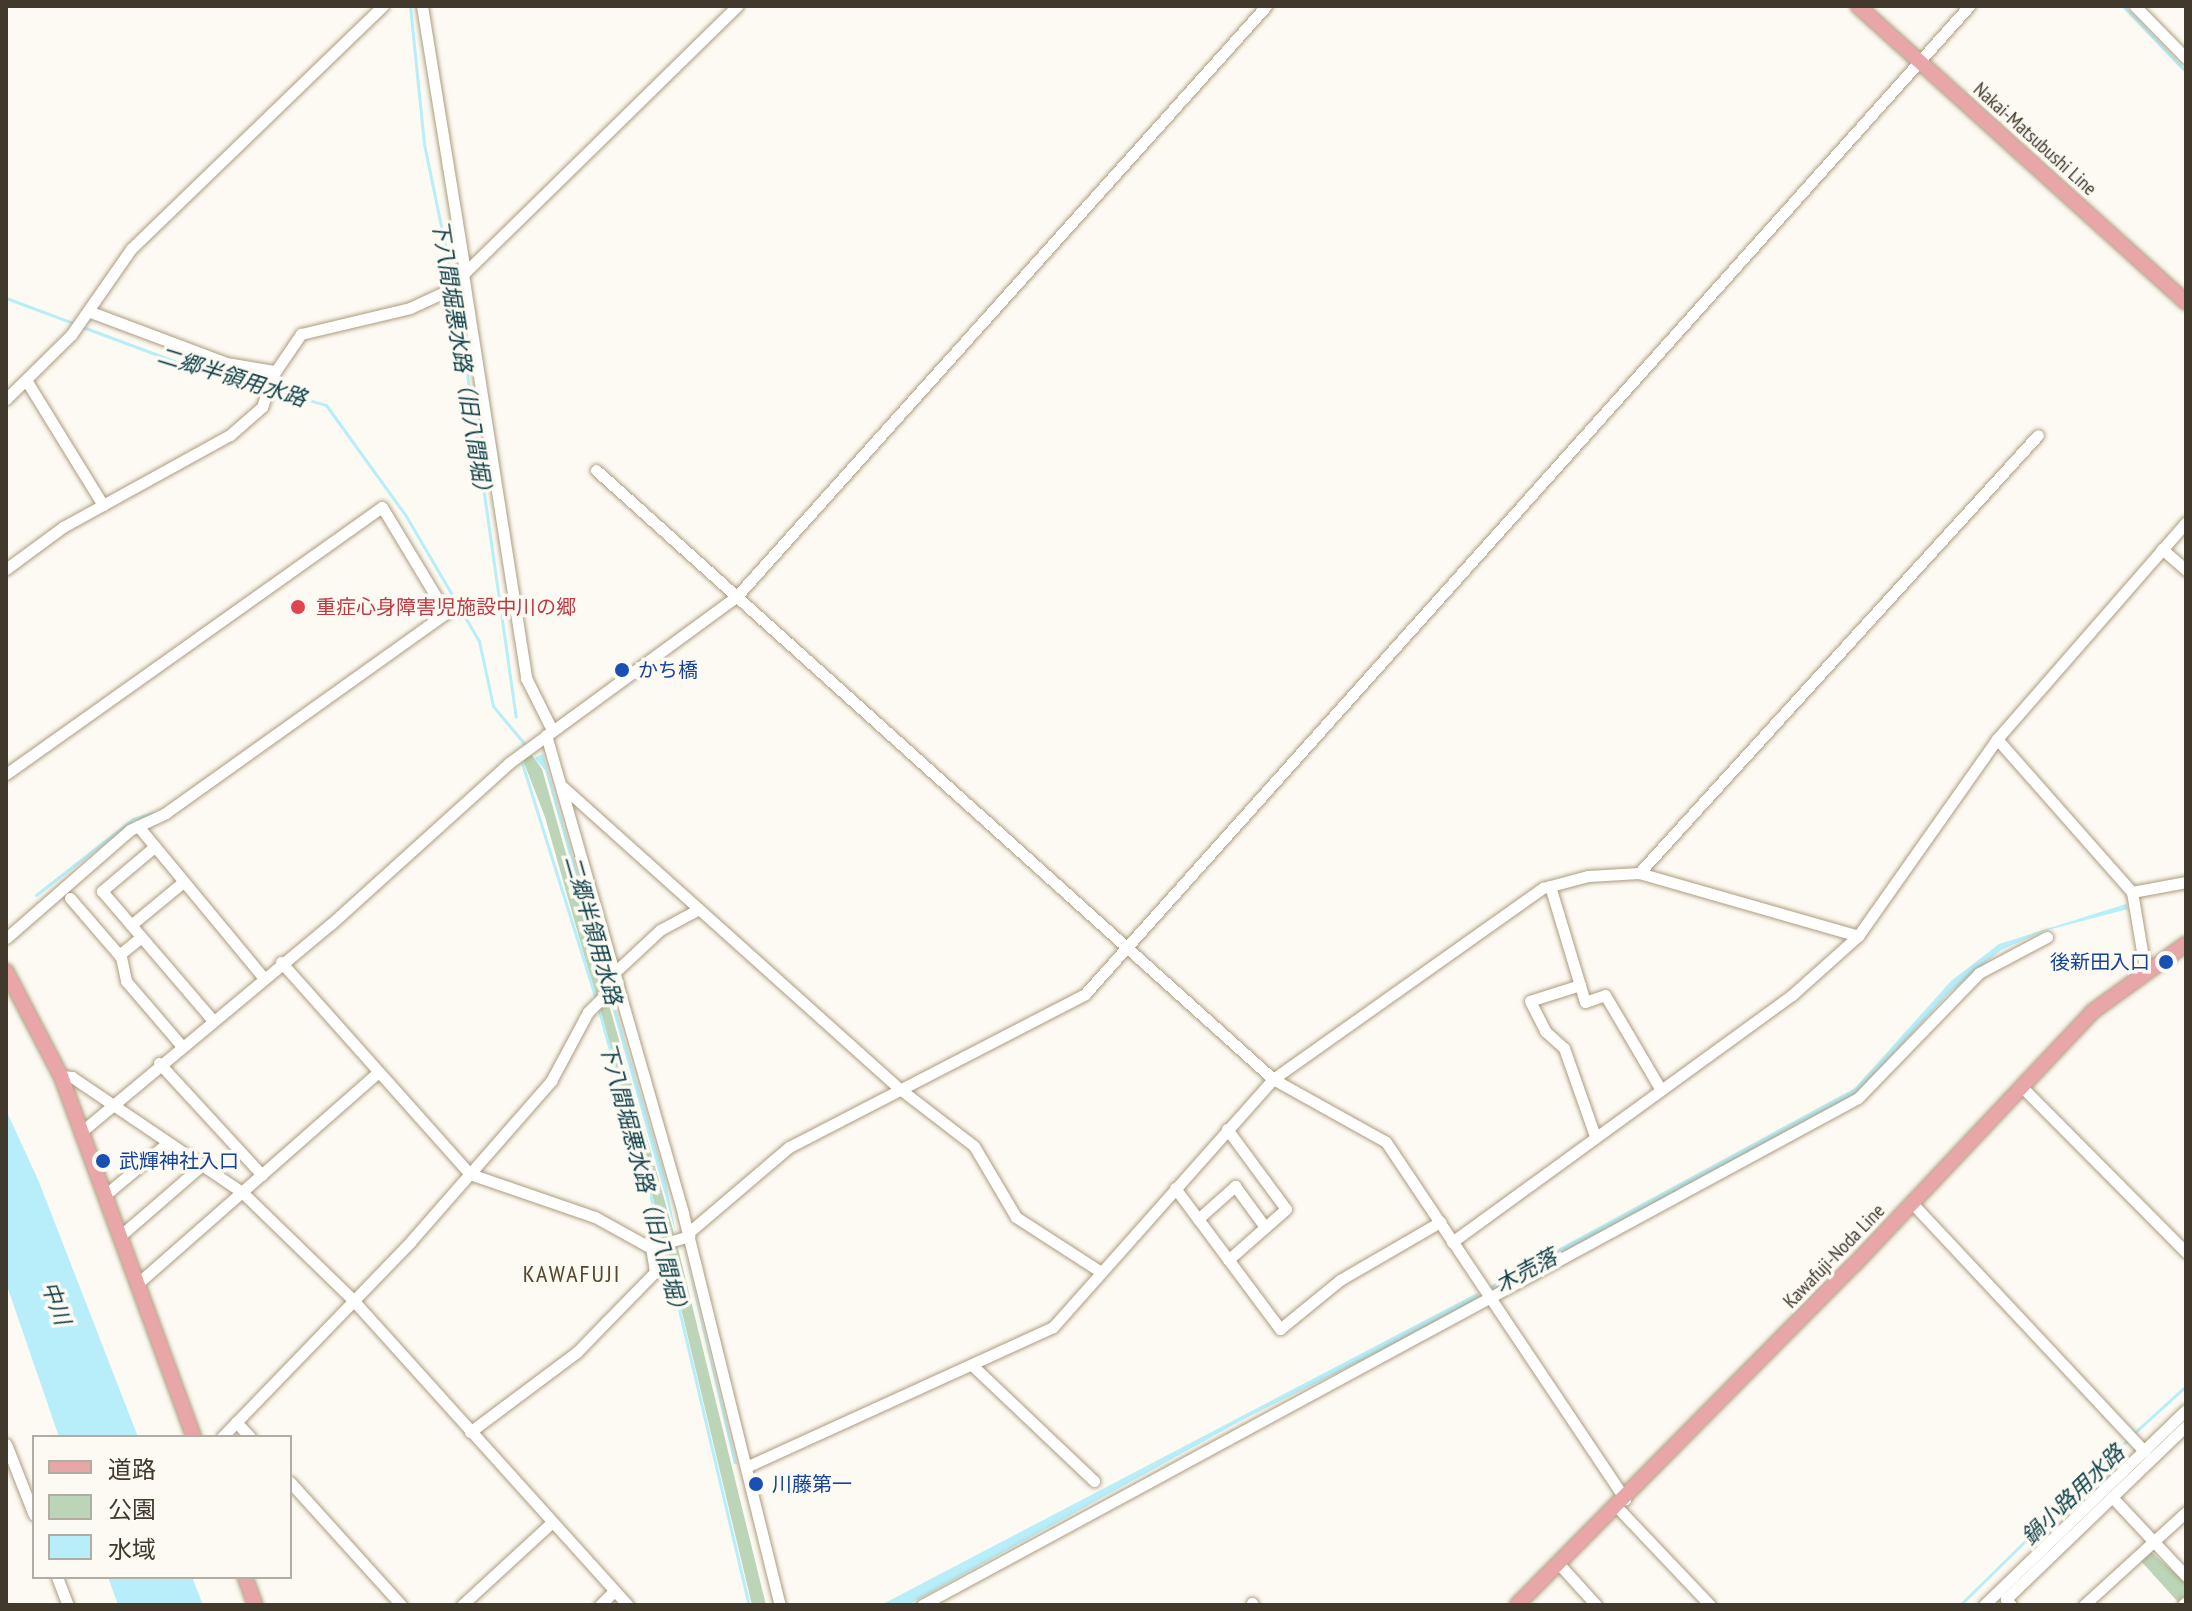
<!DOCTYPE html>
<meta charset="utf-8">
<style>
body{margin:0}
#map{position:relative;width:2192px;height:1611px;overflow:hidden;background:#fdfaf3;font-family:"PT Sans Narrow","Noto Sans JP",sans-serif}
div>[style]{position:absolute}
.green>*{inset:0;background:#bcd4b7}
.water>*{inset:0;background:#b7eef9}
.stream>*{height:3px;margin:-1.5px;padding:0 1.5px;transform-origin:1.5px;border-radius:1.5px;background:#b7eef9}
.roads{filter:drop-shadow(0 0 2px #ac9c7d) drop-shadow(0 0 2px #ac9c7d)}
.minor>*{height:11px;margin:-5.5px;padding:0 5.5px;transform-origin:5.5px;border-radius:5.5px;background:#fff}
.major>*{height:14px;margin:-7px;padding:0 7px;transform-origin:7px;border-radius:7px;background:#e9a6a9}
.dots>*{width:22px;height:22px;translate:-50% -50%;box-sizing:border-box;border:4px solid #fdfaf3;border-radius:50%}
span{translate:-50% -50%;white-space:nowrap;text-align:center;line-height:1.15;-webkit-text-stroke:7px #fdfaf3;paint-order:stroke}
.street-label{font-size:20px;color:#40392c}
.health-label{font-size:20px;color:#be3a42}
.left{translate:0 -50%;text-align:left}
.transit-label{font-size:20px;color:#164399}
.right{translate:-100% -50%;text-align:right}
.water-label{font-size:22px;color:#0b3e46;font-style:italic}
.quarter-label{font-size:24px;color:#56472b;letter-spacing:2px}
.frame{position:absolute;inset:0;border:8px solid #40392c;pointer-events:none}
.legend{position:absolute;left:32px;top:1435px;width:260px;height:144px;box-sizing:border-box;background:#fdfaf3;border:2px solid #b1ada3;margin:0;padding:10px 14px;list-style:none;font-size:24px;color:#40392c}
.legend li{display:flex;align-items:center;gap:16px;height:40px}
.legend b{width:40px;border:2px solid #b1ada3}
</style>
<div id="map">
<div class="green">
<i style="clip-path:polygon(531px 754px,542px 769px,677px 1244px,766px 1605px,752px 1605px,664px 1237px,545px 817px,523px 760px)"></i>
<i style="clip-path:polygon(2150px 1551px,2186px 1583px,2186px 1595px,2178px 1602px,2140px 1560px)"></i>
</div>
<div class="water">
<i style="clip-path:polygon(543px 754px,602px 957px,606px 985px,545px 770px,534px 758px)"></i>
<i style="clip-path:polygon(2126px 904px,2128px 909px,2044px 931px,2001px 950px,1949px 993px,1857px 1093px,1494px 1292px,1490px 1286px,1855px 1088px,1951px 981px,1999px 944px)"></i>
<i style="clip-path:polygon(612px 996px,665px 1177px,676px 1234px,609px 997px)"></i>
<i style="clip-path:polygon(6px 1110px,39px 1182px,138px 1437px,59px 1437px,6px 1283px)"></i>
<i style="clip-path:polygon(683px 1246px,695px 1293px,737px 1464px,734px 1464px)"></i>
<i style="clip-path:polygon(1477px 1293px,1481px 1301px,1244px 1419px,908px 1605px,881px 1605px)"></i>
<i style="clip-path:polygon(108px 1577px,192px 1577px,203px 1605px,118px 1605px)"></i>
</div>
<div class="stream">
<i style="left:410px;top:6px;width:139px;rotate:84.2deg"></i>
<i style="left:424px;top:144px;width:138px;rotate:78.3deg"></i>
<i style="left:2123px;top:6px;width:91px;rotate:46.3deg"></i>
<i style="left:455px;top:290px;width:431px;rotate:81.9deg"></i>
<i style="left:6px;top:298px;width:72px;rotate:20.5deg"></i>
<i style="left:80px;top:326px;width:109px;rotate:20.4deg"></i>
<i style="left:182px;top:364px;width:150px;rotate:15.9deg"></i>
<i style="left:326px;top:405px;width:137px;rotate:54.2deg"></i>
<i style="left:406px;top:516px;width:145px;rotate:59.7deg"></i>
<i style="left:479px;top:641px;width:66px;rotate:77.8deg"></i>
<i style="left:493px;top:706px;width:53px;rotate:50.3deg"></i>
<i style="left:522px;top:763px;width:247px;rotate:72.6deg"></i>
<i style="left:36px;top:895px;width:123px;rotate:-38.1deg"></i>
<i style="left:133px;top:819px;width:21px;rotate:-17deg"></i>
<i style="left:598px;top:1007px;width:240px;rotate:74.5deg"></i>
<i style="left:664px;top:1246px;width:369px;rotate:76.7deg"></i>
<i style="left:2133px;top:1434px;width:72px;rotate:-42.2deg"></i>
<i style="left:1960px;top:1605px;width:235px;rotate:-44.5deg"></i>
</div>
<div class="roads">
<div class="minor">
<i style="left:422px;top:6px;width:269px;rotate:80.8deg"></i>
<i style="left:2135px;top:6px;width:73px;rotate:45.6deg"></i>
<i style="left:463px;top:274px;width:409px;rotate:81.1deg"></i>
<i style="left:526px;top:678px;width:58px;rotate:63.4deg"></i>
<i style="left:88px;top:311px;width:147px;rotate:20.6deg"></i>
<i style="left:226px;top:363px;width:50px;rotate:9.3deg"></i>
<i style="left:26px;top:380px;width:147px;rotate:58.4deg"></i>
<i style="left:6px;top:399px;width:91px;rotate:-44.6deg"></i>
<i style="left:71px;top:335px;width:105px;rotate:-55.1deg"></i>
<i style="left:131px;top:249px;width:350px;rotate:-44deg"></i>
<i style="left:596px;top:470px;width:911px;rotate:41.97deg"></i>
<i style="left:1273px;top:1079px;width:129px;rotate:29.1deg"></i>
<i style="left:1386px;top:1142px;width:430px;rotate:56.2deg"></i>
<i style="left:2162px;top:549px;width:32px;rotate:41deg"></i>
<i style="left:6px;top:569px;width:71px;rotate:-36.4deg"></i>
<i style="left:63px;top:527px;width:191px;rotate:-28.9deg"></i>
<i style="left:230px;top:435px;width:43px;rotate:-41.2deg"></i>
<i style="left:262px;top:407px;width:34px;rotate:-71deg"></i>
<i style="left:273px;top:375px;width:50px;rotate:-55.7deg"></i>
<i style="left:301px;top:334px;width:112px;rotate:-13.4deg"></i>
<i style="left:410px;top:308px;width:38px;rotate:-25deg"></i>
<i style="left:445px;top:292px;width:409px;rotate:-44.4deg"></i>
<i style="left:546px;top:735px;width:498px;rotate:74deg"></i>
<i style="left:683px;top:1214px;width:403px;rotate:76.1deg"></i>
<i style="left:1997px;top:739px;width:204px;rotate:48.6deg"></i>
<i style="left:2132px;top:892px;width:78px;rotate:80.4deg"></i>
<i style="left:6px;top:774px;width:461px;rotate:-35.4deg"></i>
<i style="left:382px;top:507px;width:124px;rotate:58.9deg"></i>
<i style="left:446px;top:613px;width:344px;rotate:144.5deg"></i>
<i style="left:166px;top:813px;width:40px;rotate:155deg"></i>
<i style="left:130px;top:830px;width:164px;rotate:138.9deg"></i>
<i style="left:563px;top:787px;width:453px;rotate:41.9deg"></i>
<i style="left:900px;top:1089px;width:93px;rotate:37.6deg"></i>
<i style="left:974px;top:1146px;width:82px;rotate:59.4deg"></i>
<i style="left:1016px;top:1217px;width:101px;rotate:32.9deg"></i>
<i style="left:138px;top:826px;width:195px;rotate:50.4deg"></i>
<i style="left:153px;top:848px;width:67px;rotate:139.9deg"></i>
<i style="left:102px;top:891px;width:167px;rotate:49.4deg"></i>
<i style="left:1639px;top:873px;width:592px;rotate:-47.67deg"></i>
<i style="left:1550px;top:886px;width:121px;rotate:73.2deg"></i>
<i style="left:1585px;top:1002px;width:21px;rotate:-19deg"></i>
<i style="left:1605px;top:995px;width:110px;rotate:59.5deg"></i>
<i style="left:2132px;top:892px;width:55px;rotate:-10.5deg"></i>
<i style="left:70px;top:898px;width:78px;rotate:49.2deg"></i>
<i style="left:121px;top:957px;width:25px;rotate:78deg"></i>
<i style="left:126px;top:981px;width:83px;rotate:49.4deg"></i>
<i style="left:131px;top:925px;width:66px;rotate:-39.5deg"></i>
<i style="left:119px;top:955px;width:28px;rotate:-39deg"></i>
<i style="left:281px;top:962px;width:284px;rotate:48.3deg"></i>
<i style="left:470px;top:1174px;width:132px;rotate:19deg"></i>
<i style="left:595px;top:1217px;width:64px;rotate:29deg"></i>
<i style="left:615px;top:972px;width:62px;rotate:-43deg"></i>
<i style="left:660px;top:930px;width:44px;rotate:-28.3deg"></i>
<i style="left:1580px;top:985px;width:52px;rotate:162.3deg"></i>
<i style="left:1530px;top:1001px;width:34px;rotate:63deg"></i>
<i style="left:1545px;top:1031px;width:25px;rotate:42deg"></i>
<i style="left:1564px;top:1048px;width:93px;rotate:70.6deg"></i>
<i style="left:159px;top:1063px;width:152px;rotate:47.4deg"></i>
<i style="left:61px;top:1076px;width:11px;rotate:5deg"></i>
<i style="left:72px;top:1077px;width:205px;rotate:34.1deg"></i>
<i style="left:242px;top:1192px;width:155px;rotate:44.2deg"></i>
<i style="left:353px;top:1300px;width:411px;rotate:48deg"></i>
<i style="left:2023px;top:1088px;width:231px;rotate:45.2deg"></i>
<i style="left:1227px;top:1129px;width:99px;rotate:53.6deg"></i>
<i style="left:1286px;top:1209px;width:77px;rotate:138.7deg"></i>
<i style="left:81px;top:1132px;width:325px;rotate:-39.8deg"></i>
<i style="left:331px;top:924px;width:240px;rotate:-42.1deg"></i>
<i style="left:509px;top:763px;width:281px;rotate:-36.2deg"></i>
<i style="left:736px;top:597px;width:794px;rotate:-48.11deg"></i>
<i style="left:1175px;top:1188px;width:176px;rotate:53.3deg"></i>
<i style="left:1280px;top:1329px;width:77px;rotate:-39.2deg"></i>
<i style="left:1340px;top:1280px;width:116px;rotate:-30.1deg"></i>
<i style="left:105px;top:1195px;width:78px;rotate:-39.8deg"></i>
<i style="left:1912px;top:1203px;width:340px;rotate:46.9deg"></i>
<i style="left:1198px;top:1219px;width:50px;rotate:-41.7deg"></i>
<i style="left:1235px;top:1186px;width:51px;rotate:53.8deg"></i>
<i style="left:688px;top:1233px;width:133px;rotate:-40.4deg"></i>
<i style="left:789px;top:1147px;width:333px;rotate:-27.3deg"></i>
<i style="left:1085px;top:994px;width:1326px;rotate:-48.18deg"></i>
<i style="left:120px;top:1236px;width:108px;rotate:-40.9deg"></i>
<i style="left:1452px;top:1242px;width:420px;rotate:-36deg"></i>
<i style="left:1792px;top:995px;width:89px;rotate:-41.8deg"></i>
<i style="left:1858px;top:936px;width:241px;rotate:-54.8deg"></i>
<i style="left:1997px;top:739px;width:288px;rotate:-48.9deg"></i>
<i style="left:137px;top:1284px;width:318px;rotate:-41.3deg"></i>
<i style="left:973px;top:1366px;width:167px;rotate:43.5deg"></i>
<i style="left:236px;top:1422px;width:21px;rotate:47deg"></i>
<i style="left:470px;top:1432px;width:134px;rotate:-36.8deg"></i>
<i style="left:577px;top:1352px;width:42px;rotate:-46deg"></i>
<i style="left:606px;top:1322px;width:70px;rotate:-45.6deg"></i>
<i style="left:655px;top:1272px;width:25px;rotate:-99deg"></i>
<i style="left:651px;top:1247px;width:40px;rotate:-16deg"></i>
<i style="left:222px;top:1437px;width:272px;rotate:-46deg"></i>
<i style="left:411px;top:1241px;width:213px;rotate:-48.8deg"></i>
<i style="left:551px;top:1081px;width:78px;rotate:-61.8deg"></i>
<i style="left:588px;top:1012px;width:42px;rotate:-45deg"></i>
<i style="left:6px;top:1444px;width:76px;rotate:68.5deg"></i>
<i style="left:746px;top:1467px;width:337px;rotate:-24.5deg"></i>
<i style="left:1053px;top:1327px;width:332px;rotate:-48.4deg"></i>
<i style="left:1273px;top:1079px;width:331px;rotate:-35.3deg"></i>
<i style="left:1543px;top:888px;width:47px;rotate:-14.9deg"></i>
<i style="left:1588px;top:876px;width:51px;rotate:-3.4deg"></i>
<i style="left:1639px;top:873px;width:228px;rotate:16deg"></i>
<i style="left:290px;top:1482px;width:166px;rotate:47.9deg"></i>
<i style="left:2112px;top:1497px;width:108px;rotate:46.9deg"></i>
<i style="left:1617px;top:1507px;width:135px;rotate:46.5deg"></i>
<i style="left:1559px;top:1564px;width:55px;rotate:47.9deg"></i>
<i style="left:57px;top:1577px;width:30px;rotate:69deg"></i>
<i style="left:1252px;top:1603px;width:2px;rotate:63deg"></i>
<i style="left:462px;top:1605px;width:120px;rotate:-42.6deg"></i>
<i style="left:600px;top:1605px;width:20px;rotate:-45deg"></i>
<i style="left:922px;top:1605px;width:1064px;rotate:-28.44deg"></i>
<i style="left:1858px;top:1098px;width:174px;rotate:-45.9deg"></i>
<i style="left:1979px;top:973px;width:77px;rotate:-27.9deg"></i>
<i style="left:1984px;top:1605px;width:281px;rotate:-44deg"></i>
<i style="left:2011px;top:1605px;width:8px;rotate:-130deg"></i>
<i style="left:2006px;top:1599px;width:250px;rotate:-43.9deg"></i>
<i style="left:2084px;top:1605px;width:138px;rotate:-42.4deg"></i>
<i style="left:2183px;top:1605px;width:4px;rotate:-45deg"></i>
</div>
<div class="major">
<i style="left:1858px;top:6px;width:442px;rotate:42.1deg"></i>
<i style="left:6px;top:971px;width:119px;rotate:62.4deg"></i>
<i style="left:61px;top:1076px;width:385px;rotate:69.8deg"></i>
<i style="left:245px;top:1577px;width:30px;rotate:70deg"></i>
<i style="left:1517px;top:1605px;width:479px;rotate:-45.3deg"></i>
<i style="left:1854px;top:1265px;width:347px;rotate:-46.7deg"></i>
<i style="left:2092px;top:1012px;width:116px;rotate:-35.9deg"></i>
</div>
</div>
<div class="dots">
<i style="left:298px;top:607px;background:#e0444e"></i>
<i style="left:622px;top:670px;background:#1a4fb4"></i>
<i style="left:2166px;top:962px;background:#1a4fb4"></i>
<i style="left:103px;top:1161px;background:#1a4fb4"></i>
<i style="left:756px;top:1484px;background:#1a4fb4"></i>
</div>
<div class="street-label">
<span style="left:2035px;top:139px;rotate:42deg">Nakai-Matsubushi Line</span>
<span style="left:1834px;top:1256px;rotate:-46deg">Kawafuji-Noda Line</span>
</div>
<div class="health-label">
<span class="left" style="left:316px;top:607px">重症心身障害児施設中川の郷</span>
</div>
<div class="transit-label">
<span class="left" style="left:638px;top:670px">かち橋</span>
<span class="right" style="left:2150px;top:962px">後新田入口</span>
<span class="left" style="left:119px;top:1161px">武輝神社入口</span>
<span class="left" style="left:772px;top:1484px">川藤第一</span>
</div>
<div class="water-label">
<span style="left:462px;top:361px;rotate:81deg">下八間堀悪水路（旧八間堀）</span>
<span style="left:232px;top:377px;rotate:17deg">二郷半領用水路</span>
<span style="left:593px;top:930px;rotate:74deg">二郷半領用水路</span>
<span style="left:644px;top:1181px;rotate:75deg">下八間堀悪水路（旧八間堀）</span>
<span style="left:1526px;top:1271px;rotate:-28deg">木売落</span>
<span style="left:56px;top:1303px;rotate:70deg">中川</span>
<span style="left:2073px;top:1495px;rotate:-44deg">鍋小路用水路</span>
</div>
<div class="quarter-label">
<span style="left:572px;top:1274px">KAWAFUJI</span>
</div>
<div class="frame"></div>
<ul class="legend">
<li><b style="height:10px;background:#e9a6a9"></b>道路</li>
<li><b style="height:22px;background:#bcd4b7"></b>公園</li>
<li><b style="height:22px;background:#b7eef9"></b>水域</li>
</ul>
</div>
